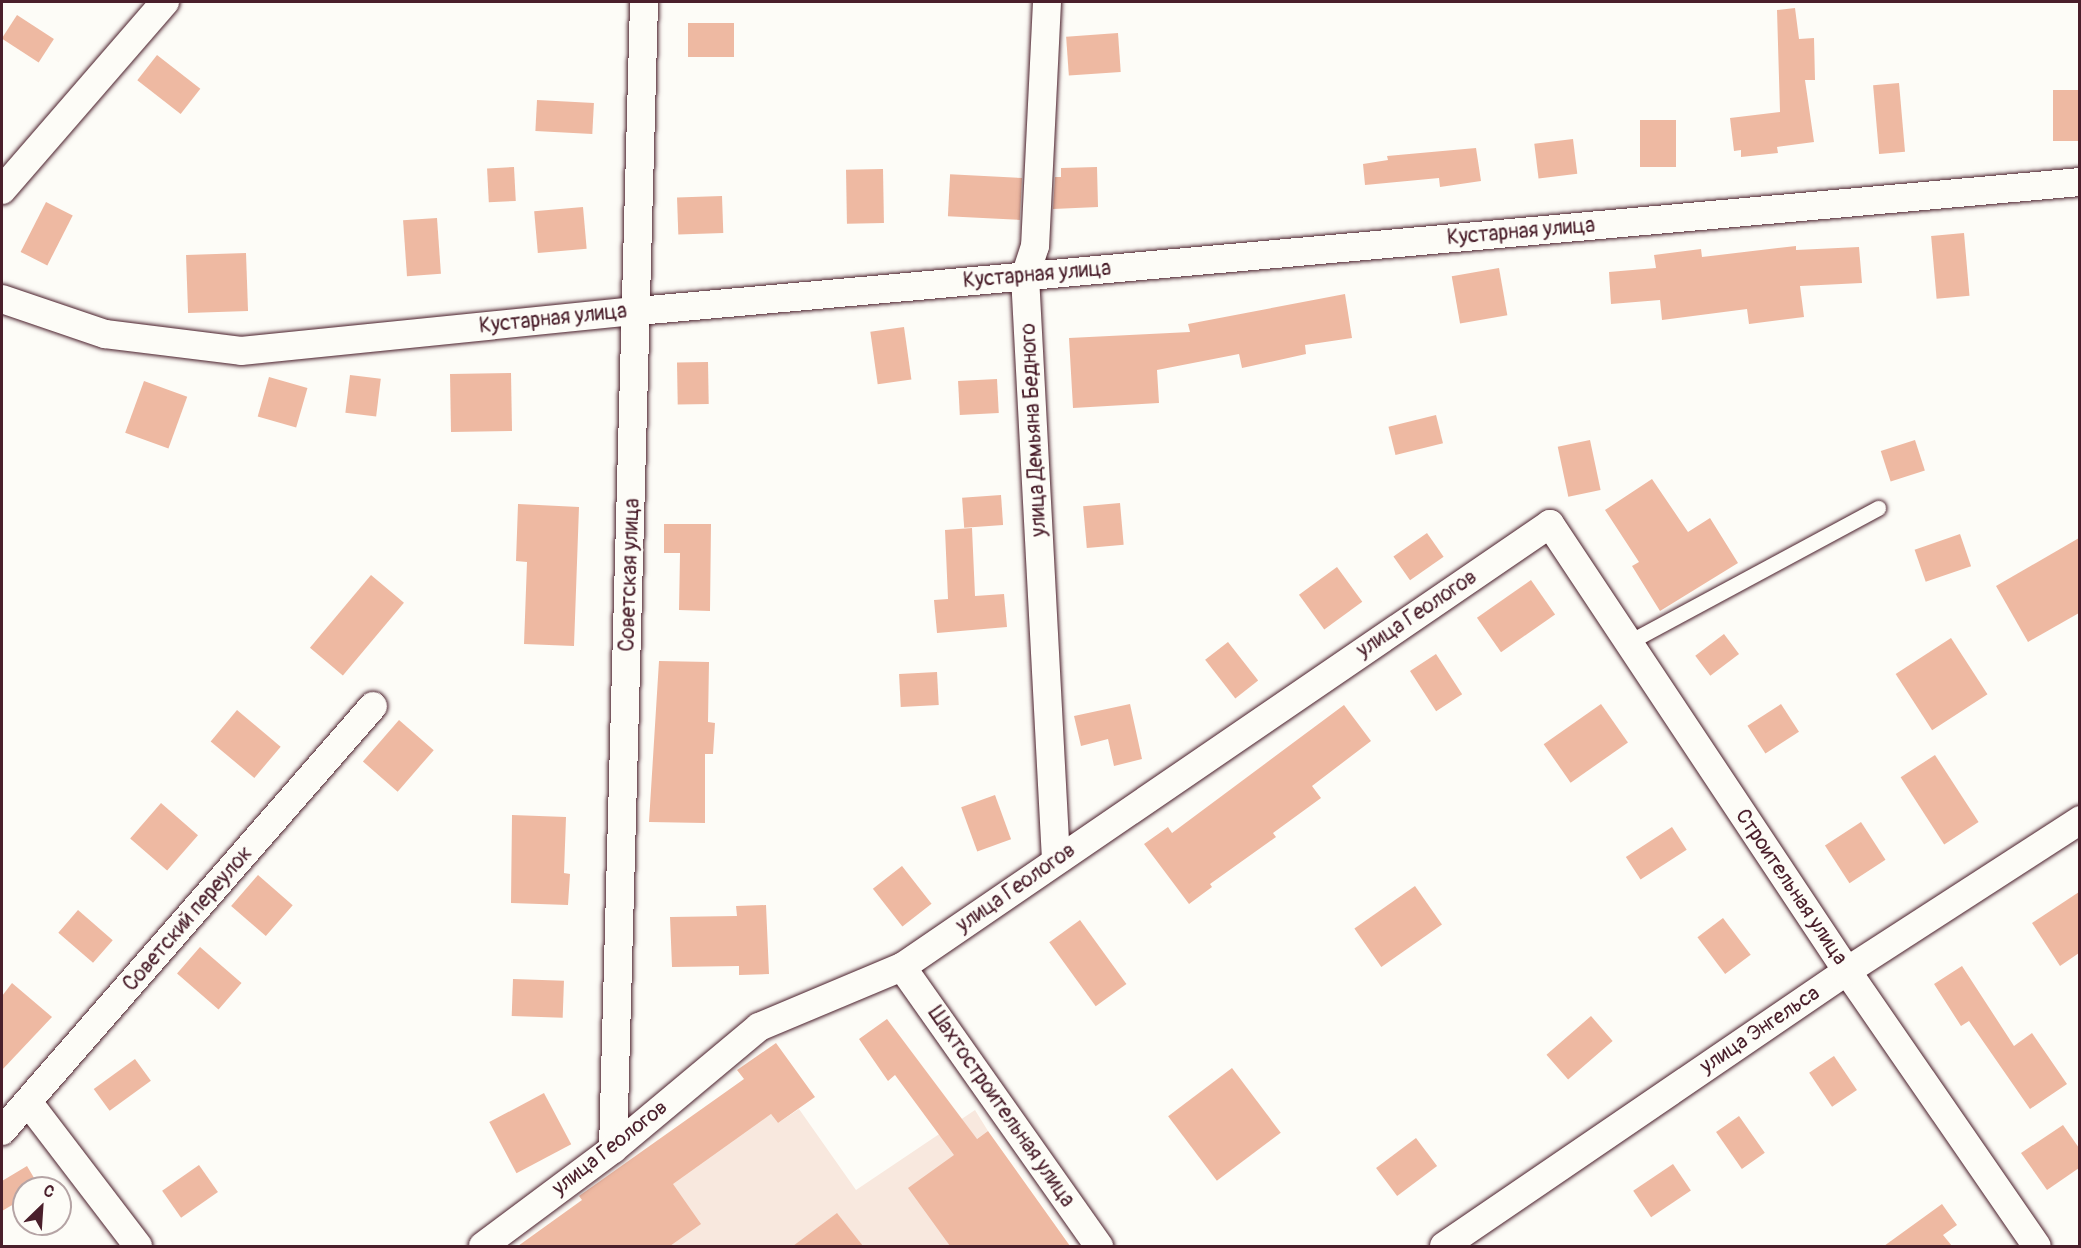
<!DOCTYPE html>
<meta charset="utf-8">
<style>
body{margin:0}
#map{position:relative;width:2081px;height:1248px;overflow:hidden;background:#fdfcf7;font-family:Pangolin,sans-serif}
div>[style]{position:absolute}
.built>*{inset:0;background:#f8e8de}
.building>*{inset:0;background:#eeb9a2;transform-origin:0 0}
.roads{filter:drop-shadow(0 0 2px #4a1f2b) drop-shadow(0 0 2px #4a1f2b)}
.service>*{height:15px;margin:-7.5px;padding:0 7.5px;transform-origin:7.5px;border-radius:7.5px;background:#fdfcf7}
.minor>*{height:28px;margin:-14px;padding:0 14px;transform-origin:14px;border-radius:14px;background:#fdfcf7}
span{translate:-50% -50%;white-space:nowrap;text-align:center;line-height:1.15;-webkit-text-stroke:4.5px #fdfcf7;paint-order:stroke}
.street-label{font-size:21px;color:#4a1f2b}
.frame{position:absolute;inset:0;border:3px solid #4a1f2b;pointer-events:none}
.north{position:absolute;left:12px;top:1176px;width:60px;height:60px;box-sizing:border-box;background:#fdfcf7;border:2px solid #b5a4a5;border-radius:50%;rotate:25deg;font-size:16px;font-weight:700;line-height:24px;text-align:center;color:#4a1f2b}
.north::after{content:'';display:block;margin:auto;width:21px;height:27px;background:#4a1f2b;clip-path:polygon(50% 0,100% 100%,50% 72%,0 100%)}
</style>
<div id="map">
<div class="built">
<i style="clip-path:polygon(799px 1109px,856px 1190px,975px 1110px,988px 1131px,958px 1152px,1006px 1222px,972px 1246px,564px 1246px,771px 1114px,778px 1123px)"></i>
</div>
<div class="building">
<i style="clip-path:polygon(1795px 8px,1799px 39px,1814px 38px,1815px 80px,1805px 80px,1814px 142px,1777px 147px,1778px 153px,1741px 157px,1741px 150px,1734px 151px,1730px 118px,1780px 112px,1777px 10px)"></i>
<i style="left:17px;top:15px;width:44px;height:28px;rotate:33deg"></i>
<i style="left:688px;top:23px;width:46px;height:34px"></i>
<i style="left:1118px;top:33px;width:39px;height:52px;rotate:86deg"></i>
<i style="left:157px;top:55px;width:55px;height:32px;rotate:38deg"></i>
<i style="left:1899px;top:83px;width:69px;height:26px;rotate:85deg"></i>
<i style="left:2079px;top:90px;width:51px;height:26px;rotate:90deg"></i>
<i style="left:537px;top:100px;width:57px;height:31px;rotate:3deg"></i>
<i style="left:1640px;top:120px;width:36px;height:47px"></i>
<i style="left:1573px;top:139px;width:35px;height:39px;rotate:83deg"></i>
<i style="clip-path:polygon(1476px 148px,1481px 181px,1440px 187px,1439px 178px,1365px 185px,1363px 164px,1388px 160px,1387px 156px)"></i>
<i style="left:514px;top:167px;width:34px;height:27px;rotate:87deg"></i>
<i style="clip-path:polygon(1097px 167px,1098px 207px,1053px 209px,1055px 177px,1061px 177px,1061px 168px)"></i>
<i style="left:883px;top:169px;width:54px;height:37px;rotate:89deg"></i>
<i style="left:1022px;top:178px;width:42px;height:72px;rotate:93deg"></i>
<i style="left:722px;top:196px;width:37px;height:45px;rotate:88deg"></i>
<i style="left:46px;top:202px;width:30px;height:56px;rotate:27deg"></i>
<i style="left:583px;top:207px;width:42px;height:49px;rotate:85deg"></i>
<i style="left:437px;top:218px;width:56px;height:34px;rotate:86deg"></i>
<i style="left:1964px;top:233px;width:63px;height:33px;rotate:85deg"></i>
<i style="clip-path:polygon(1796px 246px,1796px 250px,1859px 247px,1862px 283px,1800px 286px,1804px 317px,1749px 324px,1747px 309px,1662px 320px,1660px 300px,1611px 304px,1609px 272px,1656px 268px,1654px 255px,1701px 249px,1702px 257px)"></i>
<i style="left:246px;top:253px;width:58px;height:60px;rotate:88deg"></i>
<i style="left:1499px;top:268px;width:48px;height:48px;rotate:80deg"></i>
<i style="clip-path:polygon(1345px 294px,1352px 338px,1305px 345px,1306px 354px,1242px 368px,1239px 354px,1157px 370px,1159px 403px,1073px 408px,1069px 338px,1190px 332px,1188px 324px)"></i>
<i style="left:904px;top:327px;width:53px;height:34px;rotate:82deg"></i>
<i style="left:708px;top:362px;width:42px;height:31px;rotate:89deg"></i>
<i style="left:511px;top:373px;width:58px;height:61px;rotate:89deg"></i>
<i style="left:350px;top:375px;width:31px;height:38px;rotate:7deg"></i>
<i style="left:269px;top:377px;width:40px;height:41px;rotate:16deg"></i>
<i style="left:997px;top:379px;width:34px;height:39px;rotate:87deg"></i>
<i style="left:144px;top:381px;width:46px;height:55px;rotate:20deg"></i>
<i style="left:1436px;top:415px;width:29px;height:49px;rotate:76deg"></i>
<i style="left:1590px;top:440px;width:51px;height:33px;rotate:78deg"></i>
<i style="left:1915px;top:440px;width:32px;height:36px;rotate:72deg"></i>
<i style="clip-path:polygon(1652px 479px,1688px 532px,1710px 518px,1738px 563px,1660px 611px,1632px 566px,1639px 562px,1605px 510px)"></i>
<i style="left:1001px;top:495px;width:30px;height:39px;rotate:86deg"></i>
<i style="left:1120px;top:503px;width:42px;height:37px;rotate:85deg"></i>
<i style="clip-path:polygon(518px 504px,579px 507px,574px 646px,524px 644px,527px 562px,516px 561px)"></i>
<i style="clip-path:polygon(664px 524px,711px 524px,710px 611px,679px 610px,680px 553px,664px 553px)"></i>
<i style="clip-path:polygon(972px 528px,975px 596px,1004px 594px,1007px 627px,937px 633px,934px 600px,948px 599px,945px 530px)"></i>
<i style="left:1427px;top:533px;width:29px;height:41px;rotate:55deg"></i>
<i style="left:1960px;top:534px;width:34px;height:48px;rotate:71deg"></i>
<i style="clip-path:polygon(2079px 538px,2079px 613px,2028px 642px,1996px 586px)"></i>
<i style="left:1337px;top:567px;width:43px;height:47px;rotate:54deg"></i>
<i style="left:371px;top:575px;width:43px;height:95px;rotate:40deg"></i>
<i style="left:1531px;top:580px;width:42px;height:66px;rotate:55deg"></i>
<i style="left:1724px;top:634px;width:25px;height:36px;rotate:53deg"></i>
<i style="left:1951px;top:638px;width:67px;height:66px;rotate:57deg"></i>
<i style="left:1228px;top:642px;width:49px;height:29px;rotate:52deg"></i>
<i style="left:1436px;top:654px;width:48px;height:31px;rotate:57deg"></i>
<i style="clip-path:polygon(659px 661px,709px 662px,708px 722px,715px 723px,713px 754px,705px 754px,705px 823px,649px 822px)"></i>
<i style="left:937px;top:672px;width:33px;height:38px;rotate:87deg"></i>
<i style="clip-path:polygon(1130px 704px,1142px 759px,1114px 766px,1108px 739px,1081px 746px,1074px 716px)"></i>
<i style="left:1601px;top:704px;width:47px;height:70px;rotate:55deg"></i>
<i style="left:1781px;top:704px;width:33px;height:40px;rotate:57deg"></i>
<i style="clip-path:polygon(1344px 705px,1371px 741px,1312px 786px,1321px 798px,1273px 833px,1276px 837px,1210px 884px,1212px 887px,1189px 904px,1144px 844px,1168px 827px,1172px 833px)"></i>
<i style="left:237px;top:710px;width:57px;height:41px;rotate:40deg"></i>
<i style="left:399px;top:720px;width:46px;height:55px;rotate:41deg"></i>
<i style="left:1935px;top:755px;width:80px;height:41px;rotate:57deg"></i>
<i style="left:995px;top:795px;width:47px;height:36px;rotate:70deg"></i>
<i style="left:161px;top:803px;width:49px;height:47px;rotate:41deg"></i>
<i style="clip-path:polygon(512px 815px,566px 817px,564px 873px,570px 874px,568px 905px,511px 903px)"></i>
<i style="left:1861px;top:822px;width:45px;height:43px;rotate:57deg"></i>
<i style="left:1672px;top:827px;width:27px;height:55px;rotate:57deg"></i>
<i style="left:902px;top:866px;width:48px;height:37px;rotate:52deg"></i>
<i style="left:258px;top:875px;width:46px;height:41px;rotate:41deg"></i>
<i style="left:1415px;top:886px;width:47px;height:74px;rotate:55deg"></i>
<i style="clip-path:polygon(2079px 892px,2079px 953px,2060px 966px,2032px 923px)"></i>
<i style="clip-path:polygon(766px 905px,769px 974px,739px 975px,739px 966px,672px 967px,670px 917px,737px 916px,736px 906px)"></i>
<i style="left:78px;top:910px;width:46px;height:30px;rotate:41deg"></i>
<i style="left:1723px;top:918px;width:46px;height:32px;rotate:53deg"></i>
<i style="left:1080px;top:920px;width:79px;height:38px;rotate:54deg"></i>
<i style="left:200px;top:947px;width:55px;height:35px;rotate:41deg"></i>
<i style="clip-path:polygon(1962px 966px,2014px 1046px,2032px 1033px,2067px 1084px,2030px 1109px,1969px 1021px,1961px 1026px,1934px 984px)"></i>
<i style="left:513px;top:979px;width:51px;height:37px;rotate:2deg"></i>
<i style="clip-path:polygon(12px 983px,52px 1017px,2px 1070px,2px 996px)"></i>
<i style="left:1591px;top:1016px;width:33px;height:59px;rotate:49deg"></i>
<i style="clip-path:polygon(887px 1019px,977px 1139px,988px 1131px,1070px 1246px,950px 1246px,908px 1188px,954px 1155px,895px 1075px,888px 1081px,859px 1039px)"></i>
<i style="clip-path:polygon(776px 1043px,815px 1097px,778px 1123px,771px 1114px,673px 1184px,701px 1224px,670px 1246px,518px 1246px,582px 1200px,579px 1196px,744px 1079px,737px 1070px)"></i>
<i style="left:1834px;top:1056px;width:41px;height:30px;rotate:56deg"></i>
<i style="left:135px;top:1059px;width:27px;height:51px;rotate:54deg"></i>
<i style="left:1232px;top:1068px;width:81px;height:80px;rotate:53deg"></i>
<i style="left:544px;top:1093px;width:58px;height:62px;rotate:62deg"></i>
<i style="left:1739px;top:1116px;width:45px;height:28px;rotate:55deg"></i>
<i style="clip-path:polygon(2063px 1125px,2079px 1148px,2079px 1168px,2047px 1190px,2021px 1153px)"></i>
<i style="left:1416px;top:1138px;width:35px;height:50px;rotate:53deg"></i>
<i style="left:1673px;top:1164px;width:32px;height:48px;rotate:56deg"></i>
<i style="left:199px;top:1165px;width:33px;height:45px;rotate:55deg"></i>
<i style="clip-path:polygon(27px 1166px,40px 1188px,24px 1188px,24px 1198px,2px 1211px,2px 1181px)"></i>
<i style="clip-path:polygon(1942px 1204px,1957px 1225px,1943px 1235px,1952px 1246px,1884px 1246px)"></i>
<i style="clip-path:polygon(837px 1213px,863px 1246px,793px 1246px)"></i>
</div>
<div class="roads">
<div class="service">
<i style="left:1629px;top:642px;width:283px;rotate:-28.3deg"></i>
</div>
<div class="minor">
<i style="left:1047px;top:2px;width:244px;rotate:92.8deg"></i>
<i style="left:1035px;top:246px;width:32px;rotate:108deg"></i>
<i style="left:1025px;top:276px;width:584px;rotate:86.96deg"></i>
<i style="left:2px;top:190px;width:249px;rotate:-49.1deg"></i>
<i style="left:2px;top:299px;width:109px;rotate:18.8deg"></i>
<i style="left:105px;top:334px;width:137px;rotate:7.1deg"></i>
<i style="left:241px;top:351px;width:399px;rotate:-5.8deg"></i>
<i style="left:638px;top:311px;width:1448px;rotate:-5.11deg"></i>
<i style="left:902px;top:967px;width:342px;rotate:54.8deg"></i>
<i style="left:28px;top:1102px;width:181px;rotate:52.6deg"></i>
<i style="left:2px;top:1131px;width:564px;rotate:-48.88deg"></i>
<i style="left:613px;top:1149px;width:1147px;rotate:-88.45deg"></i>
<i style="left:483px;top:1246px;width:162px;rotate:-36.7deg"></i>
<i style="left:613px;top:1149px;width:190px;rotate:-39.9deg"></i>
<i style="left:759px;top:1027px;width:155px;rotate:-22.8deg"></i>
<i style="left:902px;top:967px;width:785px;rotate:-34.36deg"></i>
<i style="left:1550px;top:524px;width:537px;rotate:56.4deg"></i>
<i style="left:1847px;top:971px;width:334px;rotate:55.4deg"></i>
<i style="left:1444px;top:1246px;width:488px;rotate:-34.3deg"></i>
<i style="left:1847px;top:971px;width:278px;rotate:-32.9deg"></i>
</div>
</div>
<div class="street-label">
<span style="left:1521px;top:232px;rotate:-5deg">Кустарная улица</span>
<span style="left:1037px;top:275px;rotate:-5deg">Кустарная улица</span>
<span style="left:553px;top:319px;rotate:-6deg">Кустарная улица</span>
<span style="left:1034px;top:430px;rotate:-93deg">улица Демьяна Бедного</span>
<span style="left:630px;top:575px;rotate:-88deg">Советская улица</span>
<span style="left:1417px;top:614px;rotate:-34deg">улица Геологов</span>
<span style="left:1791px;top:887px;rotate:56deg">Строительная улица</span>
<span style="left:1016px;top:888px;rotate:-35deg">улица Геологов</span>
<span style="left:188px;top:919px;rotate:-49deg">Советский переулок</span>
<span style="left:1760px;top:1030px;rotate:-34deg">улица Энгельса</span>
<span style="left:1001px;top:1107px;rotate:55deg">Шахтостроительная улица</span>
<span style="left:610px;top:1148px;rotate:-38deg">улица Геологов</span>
</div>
<div class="frame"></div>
<div class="north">С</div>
</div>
